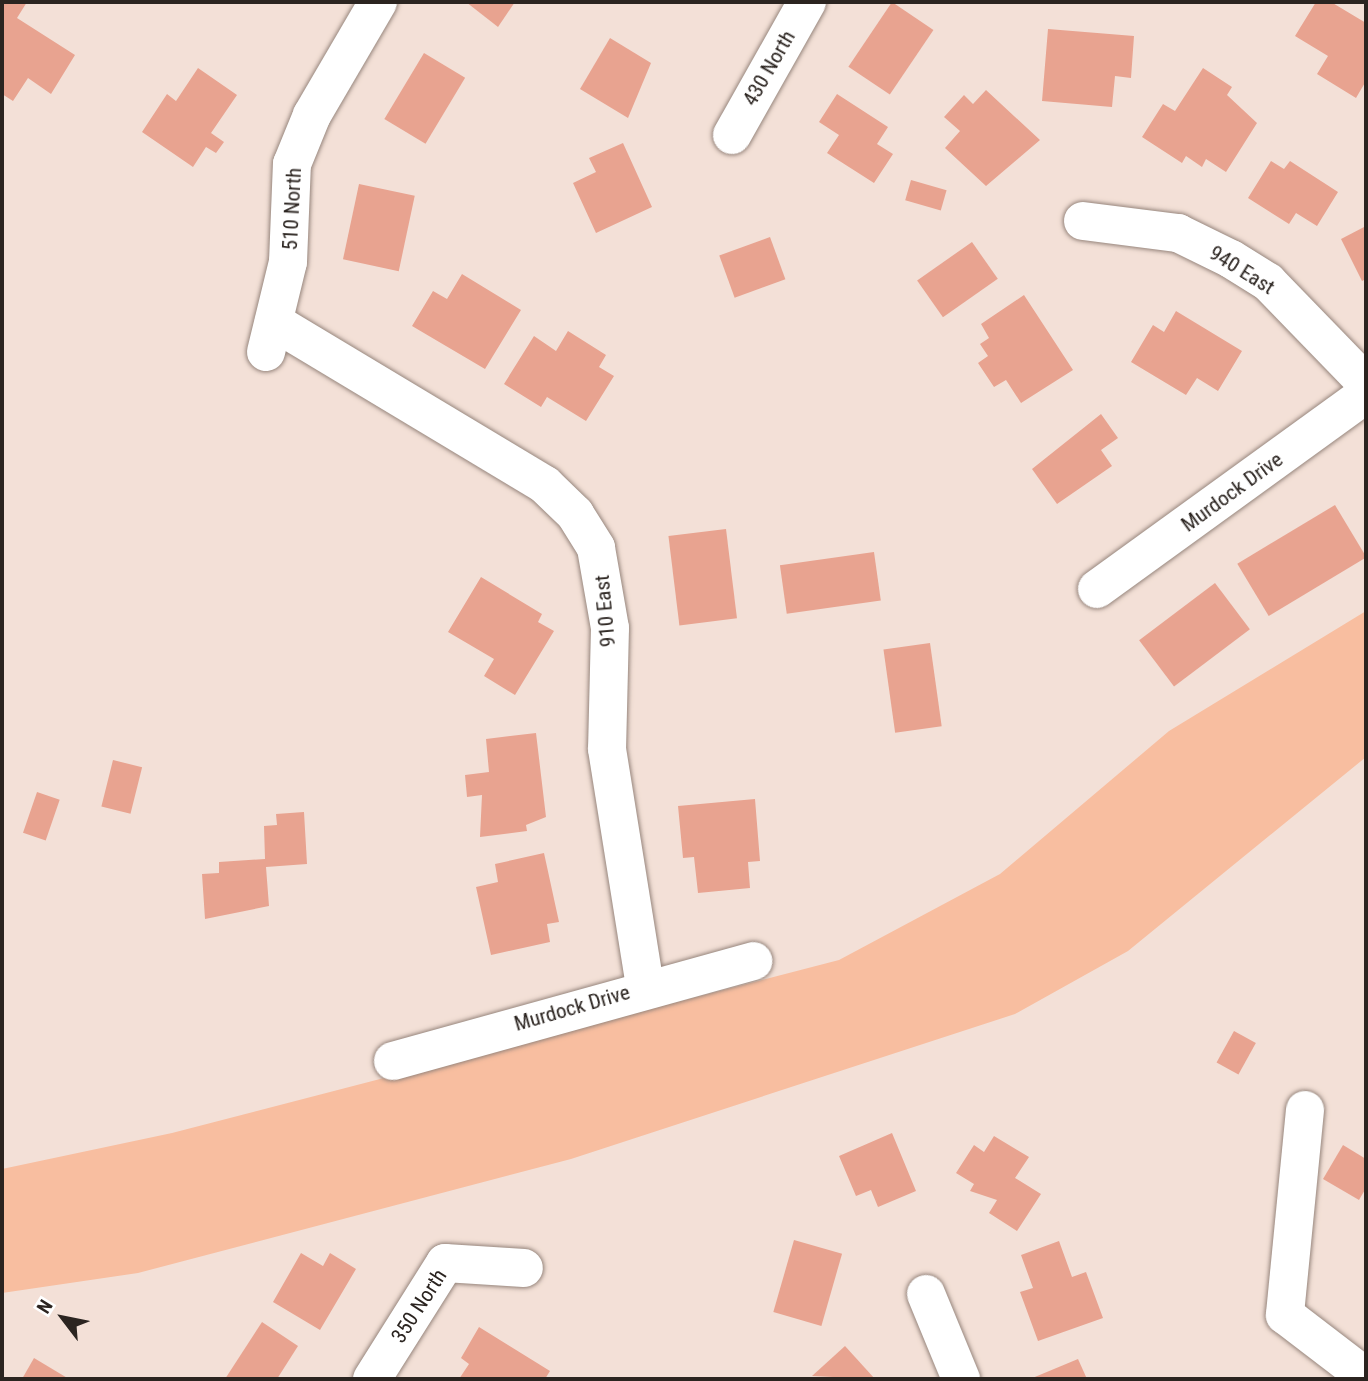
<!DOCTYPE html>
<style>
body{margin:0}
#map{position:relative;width:1368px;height:1381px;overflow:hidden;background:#f3e0d7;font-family:"Roboto Condensed",sans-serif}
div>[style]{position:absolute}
.green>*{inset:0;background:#f8bea0}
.building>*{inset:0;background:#e8a390;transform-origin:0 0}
.roads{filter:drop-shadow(0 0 2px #97867d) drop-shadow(0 0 2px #97867d)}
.minor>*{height:38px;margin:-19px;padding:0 19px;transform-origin:19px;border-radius:19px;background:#fff}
span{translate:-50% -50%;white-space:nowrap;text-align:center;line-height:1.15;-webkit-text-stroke:5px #fff;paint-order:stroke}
.street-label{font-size:21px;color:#2b2420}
.frame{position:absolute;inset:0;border:4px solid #2b2420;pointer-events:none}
.north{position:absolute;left:28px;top:1283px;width:70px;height:70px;-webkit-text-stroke:5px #fff;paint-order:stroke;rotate:302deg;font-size:19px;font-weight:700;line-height:28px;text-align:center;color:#2b2420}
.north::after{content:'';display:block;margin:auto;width:24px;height:32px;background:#2b2420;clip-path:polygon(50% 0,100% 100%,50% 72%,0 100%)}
</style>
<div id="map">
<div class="green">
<i style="clip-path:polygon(1366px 611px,1366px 757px,1128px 951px,1015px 1014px,571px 1159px,138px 1273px,2px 1293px,2px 1169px,172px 1133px,839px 960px,1000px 874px,1169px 731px)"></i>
</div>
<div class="building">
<i style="clip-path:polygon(2px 2px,27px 2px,17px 18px,75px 55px,51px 94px,28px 78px,13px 101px,2px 94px)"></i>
<i style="clip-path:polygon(466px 2px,515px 2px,498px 27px)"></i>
<i style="left:892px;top:2px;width:50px;height:78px;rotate:34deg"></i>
<i style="clip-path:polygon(1316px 2px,1331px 2px,1366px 23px,1366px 81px,1356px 98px,1317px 74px,1328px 56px,1295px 36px)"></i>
<i style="clip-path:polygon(1048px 29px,1134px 36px,1131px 78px,1115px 76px,1112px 107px,1042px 101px)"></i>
<i style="clip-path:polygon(610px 38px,651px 63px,628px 118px,580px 89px)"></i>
<i style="left:424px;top:53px;width:48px;height:77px;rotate:31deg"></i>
<i style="clip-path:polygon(198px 68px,237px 95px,211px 133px,224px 142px,216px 153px,206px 147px,193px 167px,142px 132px,167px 94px,176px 101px)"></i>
<i style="clip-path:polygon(1203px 68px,1232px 87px,1227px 95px,1257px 123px,1226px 172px,1206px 159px,1202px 167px,1186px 156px,1182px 163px,1142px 137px,1163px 104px,1175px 111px)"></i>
<i style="clip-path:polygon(986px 90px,1040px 140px,986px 186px,945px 148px,960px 131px,944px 117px,964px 95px,973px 104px)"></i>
<i style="clip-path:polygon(837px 94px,888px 127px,877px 144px,893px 154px,874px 183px,827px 153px,839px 135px,819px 122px)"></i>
<i style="clip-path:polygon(623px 143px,652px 207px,596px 233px,573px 183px,596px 172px,589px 158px)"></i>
<i style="clip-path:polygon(1271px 161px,1284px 169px,1290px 161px,1338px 192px,1317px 226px,1296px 213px,1289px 224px,1248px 198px)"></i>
<i style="left:911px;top:180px;width:37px;height:21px;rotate:16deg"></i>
<i style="left:359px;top:184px;width:57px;height:77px;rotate:12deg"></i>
<i style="clip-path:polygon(1366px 226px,1366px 279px,1362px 281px,1341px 239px)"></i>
<i style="left:770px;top:237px;width:45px;height:54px;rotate:70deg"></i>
<i style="left:972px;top:242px;width:45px;height:67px;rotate:55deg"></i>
<i style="clip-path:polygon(462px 274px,521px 310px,485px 369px,412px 326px,433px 291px,447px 299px)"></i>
<i style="clip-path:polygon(1024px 295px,1073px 370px,1021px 403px,1006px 380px,994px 387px,978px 363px,988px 356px,980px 344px,989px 338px,981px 324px)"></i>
<i style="clip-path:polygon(1176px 311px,1242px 351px,1218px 391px,1197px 378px,1186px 395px,1131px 362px,1153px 325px,1164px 332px)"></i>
<i style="clip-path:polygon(568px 331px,606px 355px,599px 367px,614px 376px,586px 421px,547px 397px,541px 407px,504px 384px,534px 336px,556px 351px)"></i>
<i style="clip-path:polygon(1101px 414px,1118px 438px,1101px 450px,1112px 466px,1057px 504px,1032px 469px)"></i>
<i style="left:1335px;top:505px;width:61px;height:114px;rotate:59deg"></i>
<i style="left:726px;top:529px;width:90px;height:58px;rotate:83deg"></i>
<i style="left:874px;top:552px;width:49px;height:95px;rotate:82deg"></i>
<i style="clip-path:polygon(481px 577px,542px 614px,538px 622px,554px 631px,515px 695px,484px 676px,494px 659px,448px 632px)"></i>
<i style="left:1215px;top:583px;width:58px;height:95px;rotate:53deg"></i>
<i style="left:930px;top:643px;width:84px;height:47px;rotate:82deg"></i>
<i style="clip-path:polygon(536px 733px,546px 817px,526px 825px,527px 831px,480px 837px,482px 795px,467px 797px,465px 775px,489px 772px,486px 739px)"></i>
<i style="left:113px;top:760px;width:30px;height:48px;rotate:14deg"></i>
<i style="left:37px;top:792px;width:24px;height:43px;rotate:19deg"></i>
<i style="clip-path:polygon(755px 799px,760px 861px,748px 862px,750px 888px,698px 893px,694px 857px,683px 858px,678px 806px)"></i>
<i style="clip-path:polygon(304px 812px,307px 864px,266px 867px,269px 906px,205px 919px,202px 874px,219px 873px,219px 862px,265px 859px,264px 826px,277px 825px,276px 814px)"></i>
<i style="clip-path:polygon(544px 853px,559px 922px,547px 924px,550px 942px,491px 955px,476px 887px,498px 882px,495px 864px)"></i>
<i style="left:1234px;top:1031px;width:25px;height:36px;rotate:29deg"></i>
<i style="clip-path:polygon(892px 1133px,916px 1191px,878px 1207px,871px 1190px,856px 1196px,839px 1156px)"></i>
<i style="clip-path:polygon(994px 1136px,1029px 1157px,1015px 1178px,1041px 1194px,1017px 1231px,989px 1213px,997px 1200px,970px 1191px,974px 1184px,956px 1173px,974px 1145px,984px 1152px)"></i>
<i style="clip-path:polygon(1343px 1145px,1366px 1159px,1366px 1188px,1359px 1200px,1323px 1179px)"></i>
<i style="left:794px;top:1240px;width:50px;height:75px;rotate:16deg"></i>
<i style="clip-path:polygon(1059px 1241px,1072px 1277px,1086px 1272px,1103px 1318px,1038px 1341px,1020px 1292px,1033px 1288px,1021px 1255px)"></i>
<i style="clip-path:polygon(301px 1253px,323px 1266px,330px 1253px,356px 1269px,320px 1330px,273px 1302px)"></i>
<i style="clip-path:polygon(262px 1322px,298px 1346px,277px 1379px,225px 1379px)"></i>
<i style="clip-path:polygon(479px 1327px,550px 1371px,545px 1379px,459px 1379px,469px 1364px,461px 1358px)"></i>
<i style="clip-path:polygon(845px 1346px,875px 1379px,812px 1376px)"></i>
<i style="clip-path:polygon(34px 1358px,69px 1379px,22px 1379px)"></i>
<i style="clip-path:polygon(1078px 1359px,1087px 1379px,1030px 1379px)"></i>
</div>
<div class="roads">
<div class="minor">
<i style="left:732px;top:135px;width:153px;rotate:-60.6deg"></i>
<i style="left:1083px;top:221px;width:96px;rotate:7.2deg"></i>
<i style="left:1178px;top:233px;width:59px;rotate:26.1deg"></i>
<i style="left:1231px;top:259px;width:44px;rotate:31.9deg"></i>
<i style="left:1268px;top:282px;width:141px;rotate:45.9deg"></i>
<i style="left:274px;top:322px;width:316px;rotate:31deg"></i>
<i style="left:545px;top:485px;width:42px;rotate:44deg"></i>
<i style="left:575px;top:514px;width:40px;rotate:58deg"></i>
<i style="left:596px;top:548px;width:81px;rotate:80.1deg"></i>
<i style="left:610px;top:628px;width:121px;rotate:91.4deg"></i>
<i style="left:607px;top:749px;width:241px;rotate:80.9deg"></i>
<i style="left:266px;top:352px;width:93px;rotate:-76.3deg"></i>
<i style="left:288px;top:262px;width:98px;rotate:-87.7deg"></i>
<i style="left:292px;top:164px;width:53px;rotate:-67.8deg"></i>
<i style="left:312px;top:115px;width:131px;rotate:-59.7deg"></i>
<i style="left:1097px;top:589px;width:332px;rotate:-35.9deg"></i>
<i style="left:393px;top:1061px;width:374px;rotate:-15.5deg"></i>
<i style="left:1305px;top:1110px;width:206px;rotate:95.6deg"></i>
<i style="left:1285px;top:1315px;width:102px;rotate:37.4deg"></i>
<i style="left:926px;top:1294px;width:92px;rotate:67.6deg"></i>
<i style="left:372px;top:1379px;width:137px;rotate:-57.8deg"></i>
<i style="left:445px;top:1263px;width:79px;rotate:3.6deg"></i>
</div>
</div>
<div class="street-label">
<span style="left:769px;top:68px;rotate:-60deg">430 North</span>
<span style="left:292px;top:209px;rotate:-87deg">510 North</span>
<span style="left:1242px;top:270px;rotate:32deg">940 East</span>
<span style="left:1232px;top:492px;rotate:-36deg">Murdock Drive</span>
<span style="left:605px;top:611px;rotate:-95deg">910 East</span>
<span style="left:572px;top:1008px;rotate:-16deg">Murdock Drive</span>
<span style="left:419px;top:1306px;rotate:-57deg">350 North</span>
</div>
<div class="frame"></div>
<div class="north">N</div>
</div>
